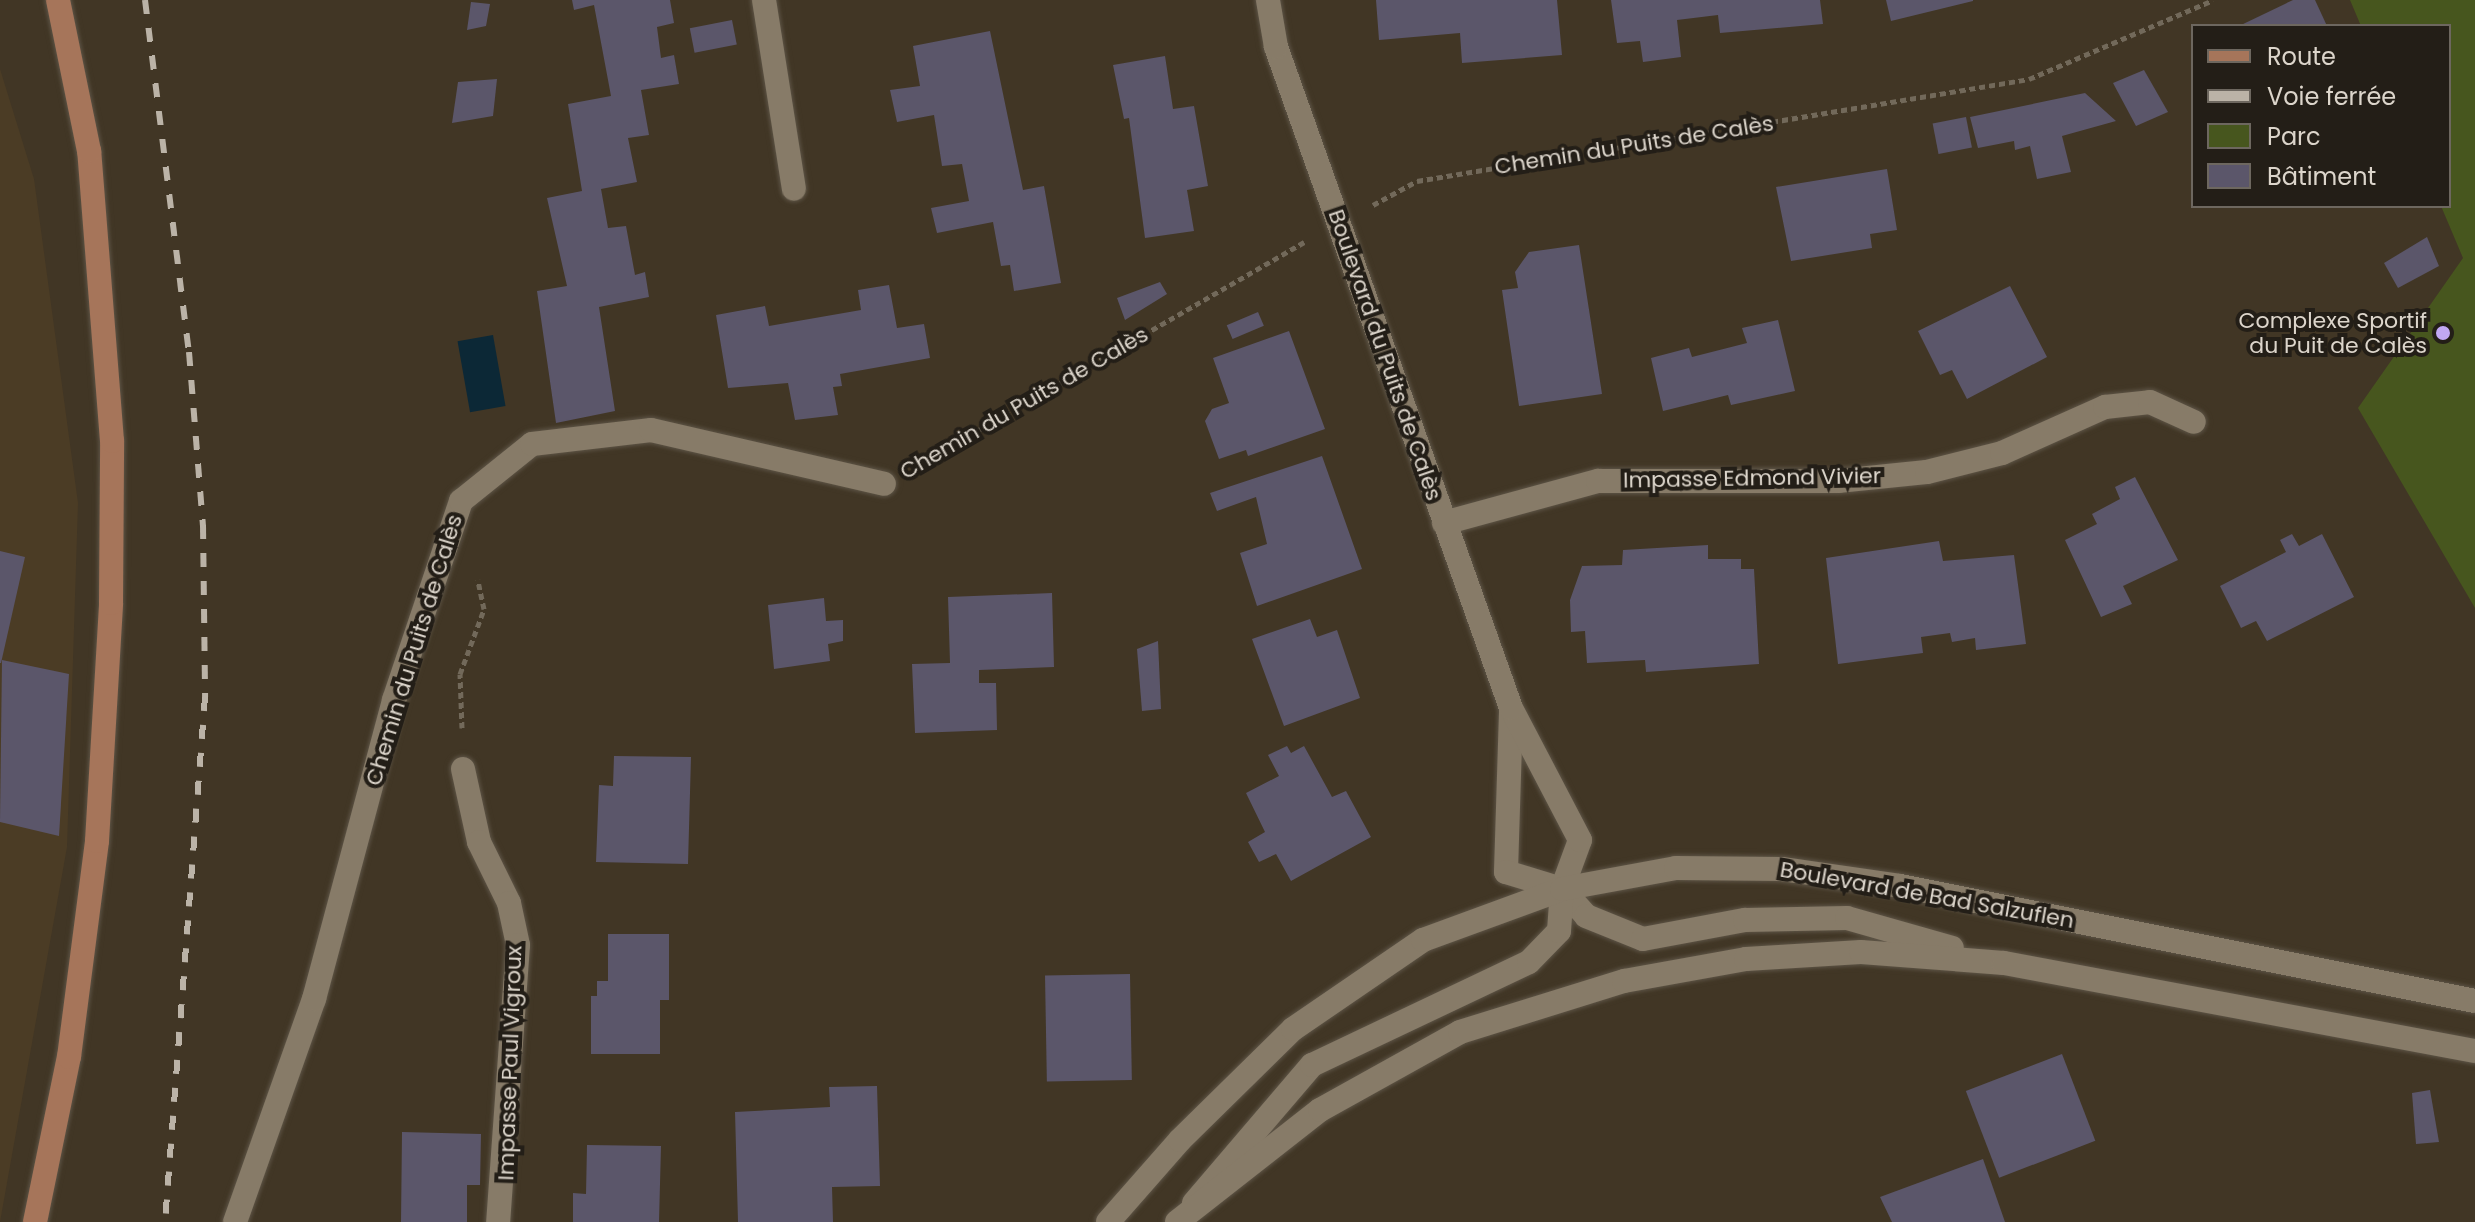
<!DOCTYPE html>
<meta charset="utf-8">
<style>
body{margin:0}
#map{position:relative;width:2475px;height:1222px;overflow:hidden;background:#413625;font-family:Poppins,sans-serif}
div>[style]{position:absolute}
.built>*{inset:0;background:#4b3c25}
.green>*{inset:0;background:#47561e}
.water>*{inset:0;background:#0c2836;transform-origin:0 0}
.building>*{inset:0;background:#5b566a;transform-origin:0 0}
.path>*{height:5px;margin-top:-2.5px;transform-origin:0;background:repeating-linear-gradient(90deg,#72695a 0 6px,transparent 0 10px)}
.roads{filter:drop-shadow(0 0 2px #5d5446) drop-shadow(0 0 2px #5d5446)}
.street>*{height:24px;margin:-12px;padding:0 12px;transform-origin:12px;border-radius:12px;background:#877b68}
.secondary>*{height:24px;margin:-12px;padding:0 12px;transform-origin:12px;border-radius:12px;background:#a6755a}
.rail>*{height:6px;margin-top:-3px;transform-origin:0;background:repeating-linear-gradient(90deg,#bbb3a7 0 14px,transparent 0 28px)}
.dots>*{width:22px;height:22px;translate:-50% -50%;box-sizing:border-box;border:4px solid #231e17;border-radius:50%}
span{translate:-50% -50%;white-space:nowrap;text-align:center;line-height:1.15;-webkit-text-stroke:8px #231e17;paint-order:stroke}
.street-label{font-size:22px;color:#dcd5cb}
.poi-label{font-size:22px;color:#dcd5cb}
.right{translate:-100% -50%;text-align:right}
.legend{position:absolute;left:2191px;top:24px;width:260px;height:184px;box-sizing:border-box;background:#231e17;border:2px solid #6d675f;margin:0;padding:10px 14px;list-style:none;font-size:24px;color:#dcd5cb}
.legend li{display:flex;align-items:center;gap:16px;height:40px}
.legend b{width:40px;border:2px solid #6d675f}
</style>
<div id="map">
<div class="built">
<i style="clip-path:polygon(0 69px,34px 179px,78px 503px,67px 847px,0 1222px)"></i>
</div>
<div class="green">
<i style="clip-path:polygon(2350px 0,2475px 0,2475px 608px,2358px 408px,2463px 258px,2441px 206px,2449px 206px,2449px 26px,2361px 26px)"></i>
</div>
<div class="water">
<i style="left:493px;top:335px;width:72px;height:36px;rotate:80deg"></i>
</div>
<div class="building">
<i style="clip-path:polygon(572px 0,670px 0,674px 23px,657px 27px,661px 58px,674px 55px,679px 84px,641px 90px,649px 135px,628px 138px,637px 182px,601px 189px,608px 228px,626px 226px,635px 275px,645px 272px,649px 297px,599px 307px,615px 411px,556px 423px,537px 291px,567px 286px,547px 198px,582px 191px,568px 104px,611px 96px,594px 5px,574px 10px)"></i>
<i style="clip-path:polygon(1376px 0,1557px 0,1562px 55px,1462px 63px,1460px 33px,1379px 40px)"></i>
<i style="clip-path:polygon(1611px 0,1820px 0,1823px 24px,1720px 33px,1718px 15px,1677px 20px,1681px 57px,1643px 62px,1640px 41px,1617px 43px)"></i>
<i style="clip-path:polygon(1886px 0,1973px 0,1973px 1px,1891px 21px)"></i>
<i style="clip-path:polygon(2293px 0,2315px 0,2327px 26px,2239px 26px)"></i>
<i style="clip-path:polygon(471px 2px,490px 4px,486px 26px,467px 30px)"></i>
<i style="left:732px;top:20px;width:25px;height:43px;rotate:79deg"></i>
<i style="clip-path:polygon(990px 31px,1023px 190px,1044px 186px,1061px 283px,1014px 291px,1010px 265px,1001px 266px,993px 222px,937px 233px,931px 208px,969px 201px,962px 164px,942px 166px,934px 115px,897px 122px,890px 90px,920px 86px,913px 46px)"></i>
<i style="clip-path:polygon(1165px 56px,1173px 109px,1194px 106px,1208px 186px,1187px 190px,1194px 231px,1145px 238px,1129px 118px,1124px 119px,1113px 65px)"></i>
<i style="clip-path:polygon(2144px 70px,2168px 112px,2136px 126px,2113px 83px)"></i>
<i style="clip-path:polygon(497px 79px,493px 116px,452px 123px,458px 82px)"></i>
<i style="clip-path:polygon(2085px 93px,2116px 121px,2062px 136px,2071px 172px,2037px 179px,2030px 146px,2015px 150px,2014px 141px,1978px 148px,1970px 117px)"></i>
<i style="left:1966px;top:117px;width:31px;height:34px;rotate:79deg"></i>
<i style="clip-path:polygon(1887px 169px,1897px 230px,1870px 234px,1872px 248px,1791px 261px,1776px 187px)"></i>
<i style="clip-path:polygon(2427px 237px,2439px 266px,2398px 288px,2384px 263px)"></i>
<i style="clip-path:polygon(1579px 245px,1602px 394px,1519px 406px,1502px 290px,1518px 288px,1515px 272px,1529px 252px)"></i>
<i style="clip-path:polygon(1160px 282px,1167px 294px,1125px 320px,1117px 298px)"></i>
<i style="clip-path:polygon(889px 285px,897px 328px,924px 324px,930px 358px,840px 374px,842px 386px,833px 387px,838px 415px,795px 420px,788px 383px,728px 388px,716px 315px,765px 306px,769px 326px,861px 310px,858px 290px)"></i>
<i style="clip-path:polygon(2010px 286px,2047px 357px,1967px 399px,1952px 370px,1940px 375px,1918px 331px)"></i>
<i style="left:1258px;top:312px;width:15px;height:34px;rotate:67deg"></i>
<i style="clip-path:polygon(1778px 320px,1795px 391px,1731px 405px,1728px 395px,1663px 411px,1651px 358px,1689px 348px,1692px 357px,1747px 343px,1742px 328px)"></i>
<i style="clip-path:polygon(1289px 331px,1325px 429px,1248px 456px,1246px 450px,1219px 459px,1205px 421px,1212px 409px,1229px 403px,1213px 358px)"></i>
<i style="clip-path:polygon(1322px 456px,1362px 569px,1257px 606px,1240px 553px,1267px 544px,1256px 497px,1217px 511px,1210px 493px)"></i>
<i style="clip-path:polygon(2135px 477px,2178px 560px,2123px 586px,2132px 604px,2101px 617px,2065px 540px,2097px 524px,2092px 514px,2120px 499px,2115px 487px)"></i>
<i style="clip-path:polygon(2292px 534px,2299px 546px,2322px 534px,2354px 597px,2267px 641px,2256px 621px,2241px 628px,2220px 586px,2286px 552px,2280px 540px)"></i>
<i style="clip-path:polygon(1939px 541px,1943px 561px,2014px 555px,2026px 644px,1976px 650px,1975px 638px,1952px 642px,1950px 633px,1921px 637px,1923px 653px,1838px 664px,1826px 558px)"></i>
<i style="clip-path:polygon(1708px 545px,1708px 559px,1741px 559px,1741px 569px,1754px 569px,1759px 664px,1646px 672px,1645px 660px,1587px 663px,1585px 631px,1571px 632px,1570px 600px,1582px 566px,1622px 565px,1623px 550px)"></i>
<i style="clip-path:polygon(0 551px,25px 557px,1px 663px,0 663px)"></i>
<i style="clip-path:polygon(1052px 593px,1054px 667px,979px 670px,979px 683px,996px 683px,997px 730px,915px 733px,912px 664px,950px 663px,948px 597px)"></i>
<i style="clip-path:polygon(824px 598px,826px 621px,843px 620px,843px 641px,828px 644px,830px 661px,774px 669px,768px 605px)"></i>
<i style="clip-path:polygon(1310px 619px,1317px 637px,1337px 630px,1360px 698px,1284px 726px,1252px 639px)"></i>
<i style="clip-path:polygon(1158px 641px,1161px 709px,1142px 711px,1137px 649px)"></i>
<i style="clip-path:polygon(2px 660px,69px 674px,59px 836px,0 822px)"></i>
<i style="clip-path:polygon(1287px 746px,1291px 753px,1304px 746px,1332px 797px,1346px 791px,1371px 837px,1291px 881px,1276px 854px,1259px 862px,1248px 842px,1265px 832px,1246px 793px,1279px 776px,1268px 755px)"></i>
<i style="clip-path:polygon(614px 756px,691px 757px,688px 864px,596px 862px,599px 785px,613px 786px)"></i>
<i style="clip-path:polygon(608px 934px,669px 934px,669px 1000px,660px 1000px,660px 1054px,591px 1054px,591px 996px,597px 996px,597px 981px,608px 981px)"></i>
<i style="left:1130px;top:974px;width:106px;height:85px;rotate:89deg"></i>
<i style="left:2062px;top:1054px;width:93px;height:103px;rotate:69deg"></i>
<i style="clip-path:polygon(877px 1086px,880px 1186px,832px 1187px,833px 1222px,738px 1222px,735px 1112px,830px 1107px,829px 1087px)"></i>
<i style="clip-path:polygon(2430px 1090px,2439px 1142px,2416px 1144px,2412px 1093px)"></i>
<i style="clip-path:polygon(402px 1132px,481px 1134px,480px 1185px,467px 1185px,467px 1222px,401px 1222px)"></i>
<i style="clip-path:polygon(587px 1145px,661px 1146px,659px 1222px,573px 1222px,573px 1193px,586px 1194px)"></i>
<i style="clip-path:polygon(1983px 1159px,2005px 1222px,1892px 1222px,1880px 1197px)"></i>
</div>
<div class="path">
<i style="left:1373px;top:205px;width:50px;rotate:-28.6deg"></i>
<i style="left:1417px;top:181px;width:620px;rotate:-9.46deg"></i>
<i style="left:2029px;top:79px;width:200px;rotate:-23.2deg"></i>
<i style="left:918px;top:465px;width:446px;rotate:-30deg"></i>
<i style="left:462px;top:728px;width:54px;rotate:-92.1deg"></i>
<i style="left:460px;top:674px;width:69px;rotate:-69.7deg"></i>
<i style="left:484px;top:609px;width:30px;rotate:-102deg"></i>
</div>
<div class="roads">
<div class="street">
<i style="left:764px;top:0;width:191px;rotate:81deg"></i>
<i style="left:1444px;top:523px;width:160px;rotate:-15.3deg"></i>
<i style="left:1598px;top:481px;width:240px"></i>
<i style="left:1838px;top:481px;width:89px;rotate:-5.8deg"></i>
<i style="left:1927px;top:472px;width:77px;rotate:-14.2deg"></i>
<i style="left:2002px;top:453px;width:113px;rotate:-24.1deg"></i>
<i style="left:2105px;top:407px;width:45px;rotate:-6.3deg"></i>
<i style="left:2150px;top:402px;width:48px;rotate:24.4deg"></i>
<i style="left:1511px;top:712px;width:160px;rotate:91.8deg"></i>
<i style="left:1506px;top:872px;width:59px;rotate:16.9deg"></i>
<i style="left:1562px;top:889px;width:36px;rotate:48deg"></i>
<i style="left:1586px;top:916px;width:61px;rotate:22deg"></i>
<i style="left:1643px;top:939px;width:104px;rotate:-10.6deg"></i>
<i style="left:1745px;top:920px;width:102px;rotate:-1.1deg"></i>
<i style="left:1847px;top:918px;width:109px;rotate:15.9deg"></i>
<i style="left:463px;top:769px;width:75px;rotate:77.6deg"></i>
<i style="left:479px;top:842px;width:68px;rotate:63.8deg"></i>
<i style="left:509px;top:903px;width:43px;rotate:77.9deg"></i>
<i style="left:518px;top:945px;width:278px;rotate:94.1deg"></i>
<i style="left:1194px;top:1203px;width:182px;rotate:-49.5deg"></i>
<i style="left:1312px;top:1065px;width:240px;rotate:-25.4deg"></i>
<i style="left:1529px;top:962px;width:43px;rotate:-45.9deg"></i>
<i style="left:1559px;top:931px;width:42px;rotate:-85.9deg"></i>
<i style="left:1562px;top:889px;width:52px;rotate:-69.8deg"></i>
<i style="left:1580px;top:840px;width:149px;rotate:-117.6deg"></i>
<i style="left:1511px;top:708px;width:702px;rotate:-109.57deg"></i>
<i style="left:1276px;top:47px;width:48px;rotate:-99.7deg"></i>
<i style="left:235px;top:1222px;width:237px;rotate:-70.5deg"></i>
<i style="left:314px;top:999px;width:310px;rotate:-75deg"></i>
<i style="left:394px;top:700px;width:210px;rotate:-71.4deg"></i>
<i style="left:461px;top:501px;width:91px;rotate:-38.8deg"></i>
<i style="left:532px;top:444px;width:120px;rotate:-6.7deg"></i>
<i style="left:651px;top:430px;width:239px;rotate:13deg"></i>
<i style="left:1108px;top:1222px;width:109px;rotate:-48.7deg"></i>
<i style="left:1180px;top:1140px;width:158px;rotate:-44.5deg"></i>
<i style="left:1293px;top:1029px;width:158px;rotate:-34.4deg"></i>
<i style="left:1423px;top:940px;width:148px;rotate:-20.1deg"></i>
<i style="left:1562px;top:889px;width:116px;rotate:-10.4deg"></i>
<i style="left:1676px;top:868px;width:106px;rotate:0.5deg"></i>
<i style="left:1782px;top:869px;width:119px;rotate:8.2deg"></i>
<i style="left:1900px;top:886px;width:586px;rotate:11.31deg"></i>
<i style="left:1177px;top:1222px;width:182px;rotate:-38.1deg"></i>
<i style="left:1320px;top:1110px;width:160px;rotate:-29.1deg"></i>
<i style="left:1460px;top:1032px;width:172px;rotate:-17.3deg"></i>
<i style="left:1624px;top:981px;width:124px;rotate:-10.2deg"></i>
<i style="left:1746px;top:959px;width:115px;rotate:-3.5deg"></i>
<i style="left:1861px;top:952px;width:143px;rotate:4.4deg"></i>
<i style="left:2004px;top:963px;width:479px;rotate:10.6deg"></i>
</div>
<div class="secondary">
<i style="left:35px;top:1222px;width:168px;rotate:-78.4deg"></i>
<i style="left:69px;top:1057px;width:218px;rotate:-82.6deg"></i>
<i style="left:97px;top:841px;width:238px;rotate:-86.6deg"></i>
<i style="left:111px;top:603px;width:162px;rotate:-89.6deg"></i>
<i style="left:112px;top:441px;width:291px;rotate:-94.5deg"></i>
<i style="left:89px;top:151px;width:154px;rotate:-101.6deg"></i>
</div>
</div>
<div class="rail">
<i style="left:145px;top:0;width:355px;rotate:82.9deg"></i>
<i style="left:189px;top:352px;width:174px;rotate:85.4deg"></i>
<i style="left:203px;top:525px;width:172px;rotate:89.3deg"></i>
<i style="left:205px;top:697px;width:527px;rotate:94.36deg"></i>
</div>
<div class="dots">
<i style="left:2443px;top:333px;background:#c1a8f3"></i>
</div>
<div class="street-label">
<span style="left:1634px;top:145px;rotate:-9deg">Chemin du Puits de Calès</span>
<span style="left:1385px;top:355px;rotate:71deg">Boulevard du Puits de Calès</span>
<span style="left:1024px;top:403px;rotate:-30deg">Chemin du Puits de Calès</span>
<span style="left:1752px;top:478px;rotate:-1deg">Impasse Edmond Vivier</span>
<span style="left:414px;top:650px;rotate:-73deg">Chemin du Puits de Calès</span>
<span style="left:1927px;top:895px;rotate:10deg">Boulevard de Bad Salzuflen</span>
<span style="left:510px;top:1063px;rotate:-88deg">Impasse Paul Vigroux</span>
</div>
<div class="poi-label">
<span class="right" style="left:2427px;top:333px">Complexe Sportif<br>du Puit de Calès</span>
</div>
<ul class="legend">
<li><b style="height:10px;background:#a6755a"></b>Route</li>
<li><b style="height:10px;background:#bbb3a7"></b>Voie ferrée</li>
<li><b style="height:22px;background:#47561e"></b>Parc</li>
<li><b style="height:22px;background:#5b566a"></b>Bâtiment</li>
</ul>
</div>
